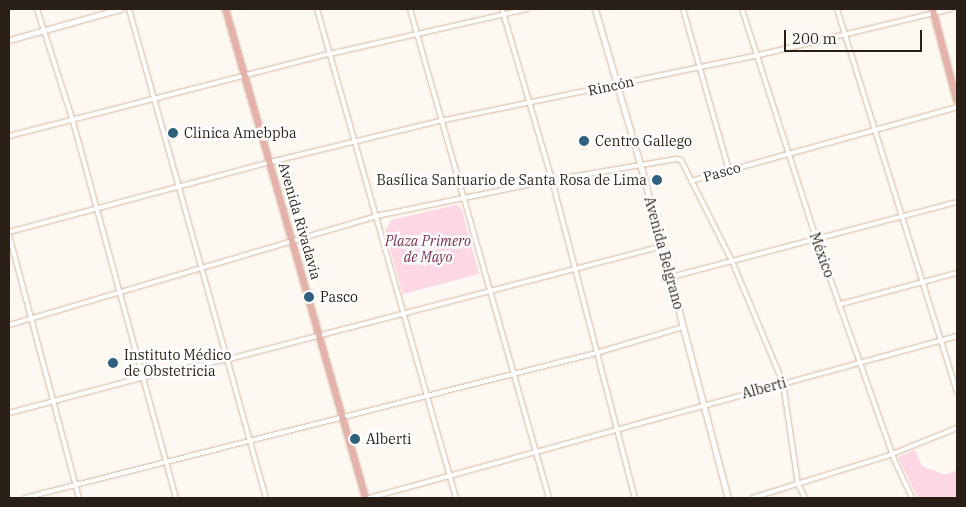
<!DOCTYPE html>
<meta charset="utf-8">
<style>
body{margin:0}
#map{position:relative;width:966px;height:507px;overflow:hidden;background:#fef8f3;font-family:"IBM Plex Serif",serif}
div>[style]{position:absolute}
.green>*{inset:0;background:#fdd7e4}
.roads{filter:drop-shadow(0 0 1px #d4b9a0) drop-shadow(0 0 1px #d4b9a0)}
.minor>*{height:4px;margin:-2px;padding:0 2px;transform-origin:2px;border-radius:2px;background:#fff}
.tertiary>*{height:4.5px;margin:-2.25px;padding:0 2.25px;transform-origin:2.25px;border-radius:2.25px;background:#fff}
.secondary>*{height:5px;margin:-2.5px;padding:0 2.5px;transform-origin:2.5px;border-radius:2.5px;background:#fff}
.primary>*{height:5.5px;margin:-2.75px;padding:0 2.75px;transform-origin:2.75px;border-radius:2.75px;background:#e4b2aa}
.dots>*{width:14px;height:14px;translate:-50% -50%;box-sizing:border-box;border:2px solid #fff;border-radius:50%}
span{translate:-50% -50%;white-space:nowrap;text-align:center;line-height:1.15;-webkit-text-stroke:5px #fff;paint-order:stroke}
.street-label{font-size:14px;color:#291f16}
.poi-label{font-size:14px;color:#291f16}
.left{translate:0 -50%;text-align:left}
.right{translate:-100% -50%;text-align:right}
.park-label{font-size:14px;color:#7d2e52;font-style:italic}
.frame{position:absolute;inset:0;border:10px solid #291f16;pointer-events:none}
.scale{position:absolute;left:784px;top:30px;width:138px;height:22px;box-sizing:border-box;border:2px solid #291f16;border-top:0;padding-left:6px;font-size:15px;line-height:18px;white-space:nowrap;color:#291f16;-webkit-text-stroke:4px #fff;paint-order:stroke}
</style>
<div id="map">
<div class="green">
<i style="clip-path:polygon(456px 205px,461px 208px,479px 274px,403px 294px,385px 231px,391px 220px)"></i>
<i style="clip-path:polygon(915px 450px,922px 466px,945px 475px,957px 470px,957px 498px,918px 498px,898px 457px)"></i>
</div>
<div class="roads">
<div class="minor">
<i style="left:37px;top:9px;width:114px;rotate:72.2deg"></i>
<i style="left:72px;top:118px;width:394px;rotate:74.7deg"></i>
<i style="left:129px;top:9px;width:508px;rotate:74.35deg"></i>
<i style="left:317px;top:9px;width:508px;rotate:74.13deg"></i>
<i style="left:410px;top:9px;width:508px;rotate:74.13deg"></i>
<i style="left:502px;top:9px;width:178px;rotate:73.7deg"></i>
<i style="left:552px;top:180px;width:329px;rotate:75.4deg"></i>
<i style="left:683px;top:9px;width:167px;rotate:74.1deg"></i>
<i style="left:742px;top:9px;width:250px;rotate:72.1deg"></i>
<i style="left:819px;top:247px;width:225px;rotate:70.5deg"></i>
<i style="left:894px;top:459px;width:43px;rotate:65.2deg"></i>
<i style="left:837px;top:9px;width:402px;rotate:72.6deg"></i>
<i style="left:9px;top:136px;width:330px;rotate:-14.4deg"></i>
<i style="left:329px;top:54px;width:203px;rotate:-12.8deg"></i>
<i style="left:691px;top:181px;width:276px;rotate:-15.5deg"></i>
<i style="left:9px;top:232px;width:270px;rotate:-15deg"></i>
<i style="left:270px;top:162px;width:175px;rotate:-13.6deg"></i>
<i style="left:440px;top:121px;width:322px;rotate:-11.7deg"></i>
<i style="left:755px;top:56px;width:202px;rotate:-13.5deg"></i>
<i style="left:9px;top:235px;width:272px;rotate:75.1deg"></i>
<i style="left:671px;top:277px;width:296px;rotate:-14.7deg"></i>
<i style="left:841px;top:304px;width:120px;rotate:-15deg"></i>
<i style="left:9px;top:325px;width:388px;rotate:-16.5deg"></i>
<i style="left:381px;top:215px;width:175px;rotate:-11.6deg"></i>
<i style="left:552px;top:180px;width:126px;rotate:-9.6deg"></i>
<i style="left:676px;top:159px;width:5px;rotate:11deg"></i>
<i style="left:681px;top:160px;width:113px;rotate:63.2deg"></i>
<i style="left:732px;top:261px;width:132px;rotate:67.3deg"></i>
<i style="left:783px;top:383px;width:102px;rotate:81.6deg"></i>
<i style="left:798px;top:484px;width:16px;rotate:63deg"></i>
<i style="left:9px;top:413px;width:140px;rotate:-14.9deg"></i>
<i style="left:144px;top:377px;width:87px;rotate:-12deg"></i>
<i style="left:229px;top:359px;width:448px;rotate:-14.6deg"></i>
<i style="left:24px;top:498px;width:590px;rotate:-14.22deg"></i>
<i style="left:596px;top:353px;width:91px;rotate:-16.6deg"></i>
<i style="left:369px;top:498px;width:610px;rotate:-15.4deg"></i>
<i style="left:752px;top:498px;width:141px;rotate:-17.3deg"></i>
<i style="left:887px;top:456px;width:75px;rotate:-21.8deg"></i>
</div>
<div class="tertiary">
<i style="left:9px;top:40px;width:115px;rotate:-15.6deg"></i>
</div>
<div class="secondary">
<i style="left:595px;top:9px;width:165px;rotate:73.8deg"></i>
<i style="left:641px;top:167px;width:342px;rotate:75.3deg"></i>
</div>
<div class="primary">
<i style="left:226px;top:9px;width:509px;rotate:74.02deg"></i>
<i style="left:933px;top:9px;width:94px;rotate:75.2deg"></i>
</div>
</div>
<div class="dots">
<i style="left:173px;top:133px;background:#2f617e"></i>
<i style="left:584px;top:141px;background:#2f617e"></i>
<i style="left:657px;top:180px;background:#2f617e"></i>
<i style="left:309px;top:297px;background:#2f617e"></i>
<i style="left:113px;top:363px;background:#2f617e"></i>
<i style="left:355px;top:439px;background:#2f617e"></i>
</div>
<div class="street-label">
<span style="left:611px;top:86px;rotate:-12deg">Rincón</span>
<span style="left:722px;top:172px;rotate:-16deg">Pasco</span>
<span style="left:300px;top:221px;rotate:74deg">Avenida Rivadavia</span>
<span style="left:664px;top:253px;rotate:75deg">Avenida Belgrano</span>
<span style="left:822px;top:255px;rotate:70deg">México</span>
<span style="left:764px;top:388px;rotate:-15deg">Alberti</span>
</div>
<div class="poi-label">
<span class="left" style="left:184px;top:133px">Clinica Amebpba</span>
<span class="left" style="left:595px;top:141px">Centro Gallego</span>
<span class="right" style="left:647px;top:180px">Basílica Santuario de Santa Rosa de Lima</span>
<span class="left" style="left:320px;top:297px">Pasco</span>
<span class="left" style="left:124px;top:363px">Instituto Médico<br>de Obstetricia</span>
<span class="left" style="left:366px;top:439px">Alberti</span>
</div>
<div class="park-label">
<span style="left:428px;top:249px">Plaza Primero<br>de Mayo</span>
</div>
<div class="frame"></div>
<div class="scale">200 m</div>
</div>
